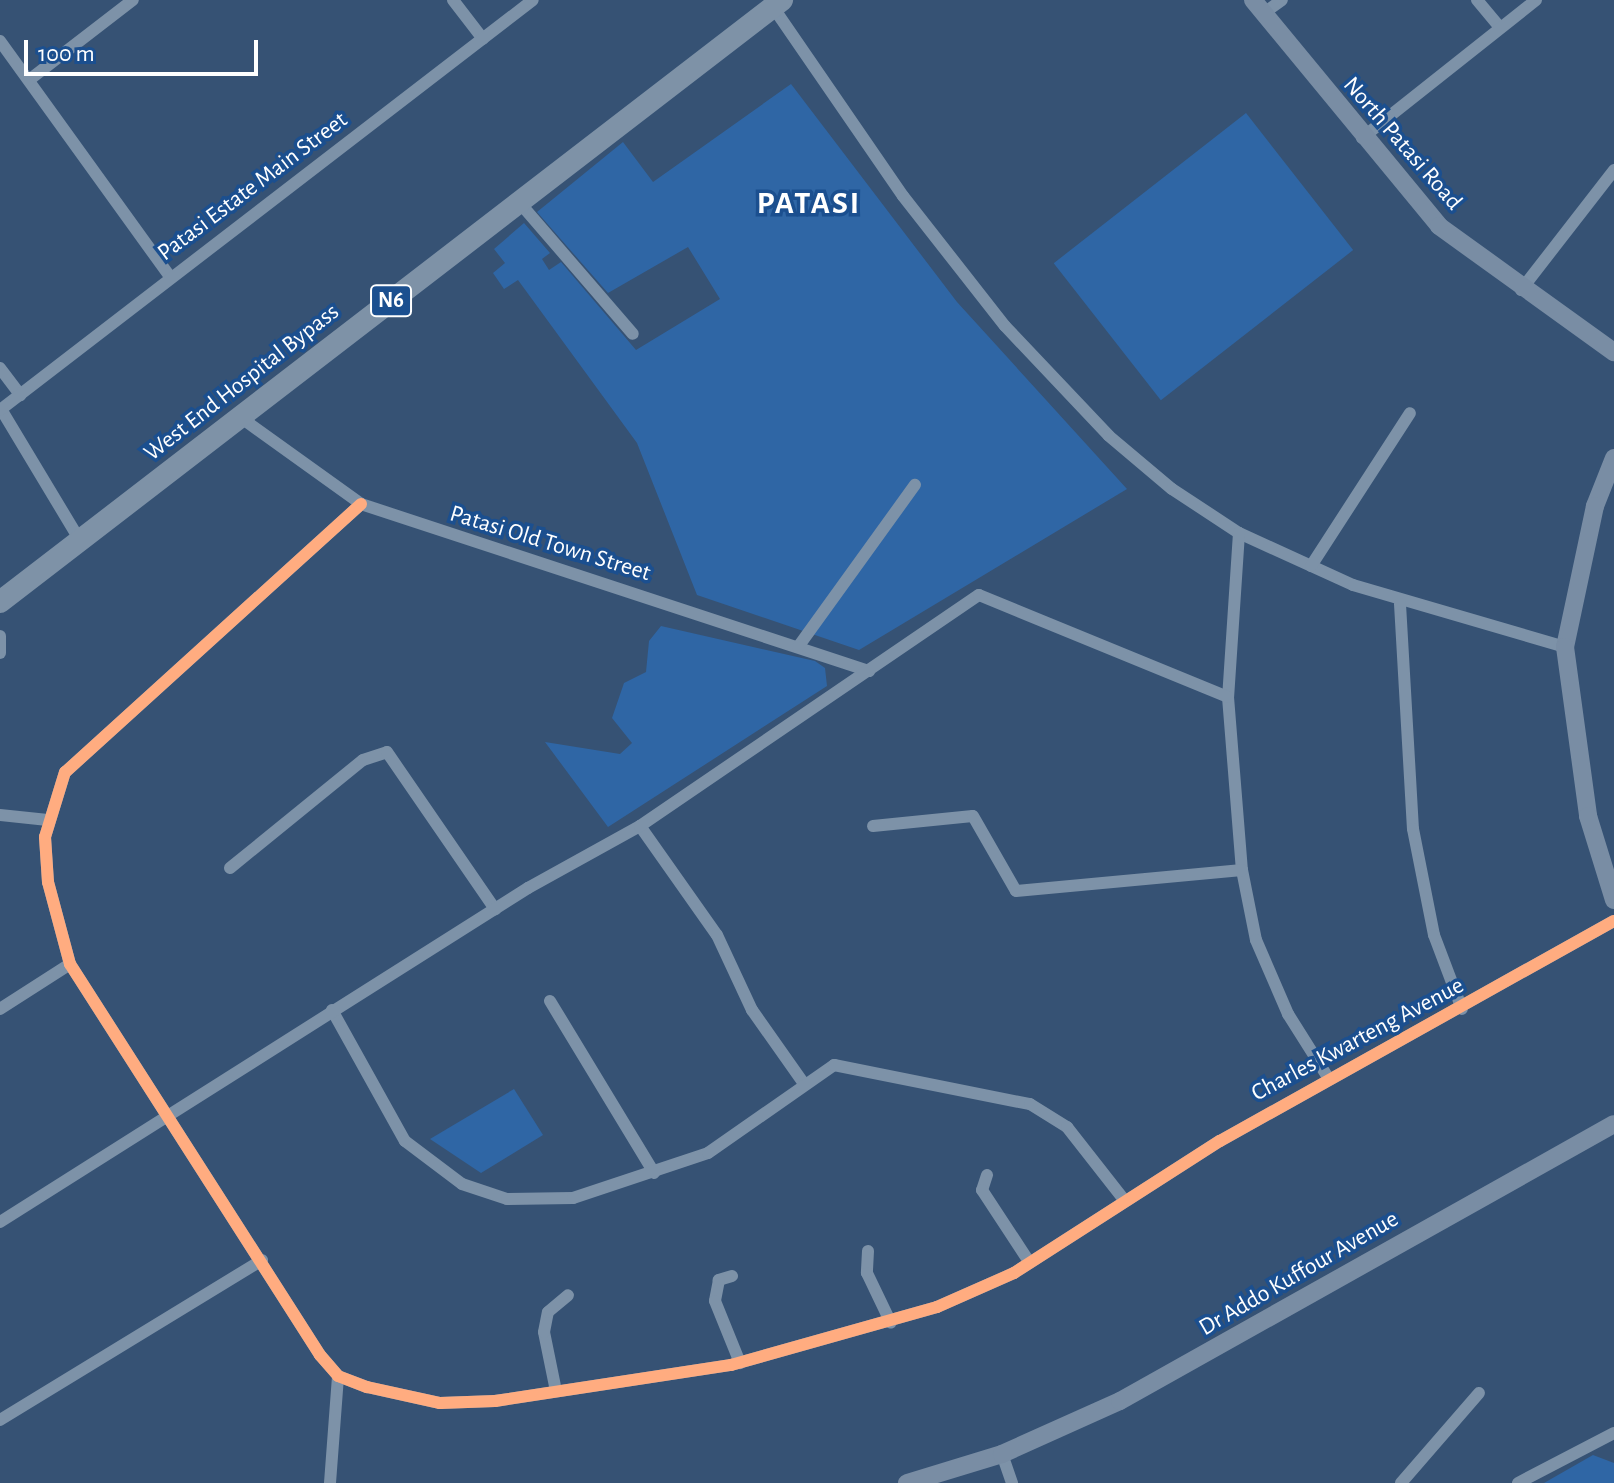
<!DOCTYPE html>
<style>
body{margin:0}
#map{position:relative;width:1614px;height:1483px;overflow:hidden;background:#365274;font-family:"Alegreya Sans",sans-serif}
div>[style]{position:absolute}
.green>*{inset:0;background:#2f66a5;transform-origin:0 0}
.street>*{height:12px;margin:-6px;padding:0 6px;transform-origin:6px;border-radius:6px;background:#7d92a8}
.secondary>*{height:18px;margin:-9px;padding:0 9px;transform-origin:9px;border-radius:9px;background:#798da4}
.highway>*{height:22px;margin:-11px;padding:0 11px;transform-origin:11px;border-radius:11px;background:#7e92a7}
.cycleway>*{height:12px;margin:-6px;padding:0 6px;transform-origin:6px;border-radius:6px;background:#ffac80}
span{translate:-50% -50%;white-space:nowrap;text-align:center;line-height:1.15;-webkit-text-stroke:7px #1b4f8f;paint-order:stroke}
.shield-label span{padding:2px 6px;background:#1b4f8f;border:2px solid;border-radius:6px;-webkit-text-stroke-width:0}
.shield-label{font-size:22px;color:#fff;font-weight:700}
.street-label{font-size:24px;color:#fff}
.district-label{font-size:32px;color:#fff;font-weight:700;letter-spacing:2px}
.scale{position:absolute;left:24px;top:40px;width:234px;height:36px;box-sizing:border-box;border:4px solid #fff;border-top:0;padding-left:10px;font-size:24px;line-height:28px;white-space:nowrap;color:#fff;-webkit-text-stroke:6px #1b4f8f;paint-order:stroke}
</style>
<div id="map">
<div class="green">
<i style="clip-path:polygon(791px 84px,957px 302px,1127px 489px,859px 650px,697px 595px,637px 443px,518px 280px,504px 289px,493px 273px,505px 263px,494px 249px,524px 223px,550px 253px,542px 259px,549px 270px,561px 262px,636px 350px,720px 299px,688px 247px,608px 293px,537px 212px,623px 142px,653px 182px)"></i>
<i style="left:1246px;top:113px;width:174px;height:244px;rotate:52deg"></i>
<i style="clip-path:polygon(661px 626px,815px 661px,825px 668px,827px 686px,608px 827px,545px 742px,620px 754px,632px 743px,612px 718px,624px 683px,646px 672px,649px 641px)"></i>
<i style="clip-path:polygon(514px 1089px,543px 1135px,481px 1173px,430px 1139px)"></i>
<i style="clip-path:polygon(1593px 1455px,1614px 1463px,1614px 1483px,1544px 1483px)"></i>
</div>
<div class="street">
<i style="left:453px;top:0;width:49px;rotate:52.4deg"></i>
<i style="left:1477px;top:0;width:35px;rotate:50deg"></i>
<i style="left:773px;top:7px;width:229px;rotate:55.5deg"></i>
<i style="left:903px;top:196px;width:165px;rotate:51.9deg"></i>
<i style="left:1005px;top:326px;width:151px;rotate:46.6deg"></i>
<i style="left:1109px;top:436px;width:82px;rotate:40.1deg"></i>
<i style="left:1172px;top:489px;width:80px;rotate:33.3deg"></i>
<i style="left:1239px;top:533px;width:125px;rotate:24.5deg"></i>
<i style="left:1353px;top:585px;width:221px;rotate:16.3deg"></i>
<i style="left:1264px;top:13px;width:22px;rotate:-36deg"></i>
<i style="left:0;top:41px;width:292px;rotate:54.2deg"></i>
<i style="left:29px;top:80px;width:131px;rotate:-37.6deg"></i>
<i style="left:1362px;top:138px;width:222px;rotate:-38.4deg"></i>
<i style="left:519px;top:202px;width:174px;rotate:49.2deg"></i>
<i style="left:1521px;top:290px;width:152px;rotate:-52.2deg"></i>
<i style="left:0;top:368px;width:34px;rotate:53deg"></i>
<i style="left:1px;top:409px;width:155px;rotate:59deg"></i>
<i style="left:0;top:410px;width:672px;rotate:-37.57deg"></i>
<i style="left:240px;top:417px;width:149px;rotate:35.7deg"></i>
<i style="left:361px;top:504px;width:535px;rotate:18.2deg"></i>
<i style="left:361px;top:504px;width:399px;rotate:137.8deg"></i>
<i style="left:65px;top:772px;width:68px;rotate:107.1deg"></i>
<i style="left:45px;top:837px;width:45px;rotate:86.2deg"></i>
<i style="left:48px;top:882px;width:85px;rotate:75deg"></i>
<i style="left:70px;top:964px;width:464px;rotate:57.4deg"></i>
<i style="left:320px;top:1355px;width:28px;rotate:49deg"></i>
<i style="left:338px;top:1376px;width:31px;rotate:21deg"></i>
<i style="left:367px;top:1387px;width:75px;rotate:12.4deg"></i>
<i style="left:440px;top:1403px;width:55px;rotate:-2.1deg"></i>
<i style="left:495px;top:1401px;width:239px;rotate:-8.7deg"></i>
<i style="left:731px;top:1365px;width:214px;rotate:-15.7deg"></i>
<i style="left:937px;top:1307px;width:84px;rotate:-23.8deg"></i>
<i style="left:1014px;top:1273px;width:245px;rotate:-32.7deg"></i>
<i style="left:1220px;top:1141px;width:451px;rotate:-29.2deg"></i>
<i style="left:1239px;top:533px;width:164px;rotate:93.8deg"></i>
<i style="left:1228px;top:697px;width:174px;rotate:85.4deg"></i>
<i style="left:1242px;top:870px;width:71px;rotate:78.7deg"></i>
<i style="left:1256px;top:940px;width:81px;rotate:66.6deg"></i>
<i style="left:1288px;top:1014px;width:77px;rotate:57.8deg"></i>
<i style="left:1311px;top:566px;width:182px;rotate:-57.1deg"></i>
<i style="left:1400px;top:604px;width:225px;rotate:86.7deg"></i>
<i style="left:1413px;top:829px;width:108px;rotate:78.8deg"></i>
<i style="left:1434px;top:935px;width:79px;rotate:69.3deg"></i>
<i style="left:0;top:636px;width:17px;rotate:90deg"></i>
<i style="left:798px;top:647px;width:200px;rotate:-54.2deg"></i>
<i style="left:0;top:815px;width:48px;rotate:5.9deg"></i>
<i style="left:640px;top:826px;width:133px;rotate:54.8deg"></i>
<i style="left:717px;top:935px;width:83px;rotate:65deg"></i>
<i style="left:752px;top:1010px;width:87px;rotate:54.8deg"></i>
<i style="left:873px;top:826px;width:100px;rotate:-5.7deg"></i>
<i style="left:973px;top:816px;width:86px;rotate:60.2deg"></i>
<i style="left:1016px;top:891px;width:227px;rotate:-5.3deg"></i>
<i style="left:230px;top:868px;width:171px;rotate:-39.1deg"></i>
<i style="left:363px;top:760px;width:25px;rotate:-18deg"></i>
<i style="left:387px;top:752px;width:191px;rotate:55.5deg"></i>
<i style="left:550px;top:1001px;width:201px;rotate:58.8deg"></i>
<i style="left:0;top:1009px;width:83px;rotate:-32.7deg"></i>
<i style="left:332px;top:1010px;width:150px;rotate:60.9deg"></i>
<i style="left:405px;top:1141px;width:71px;rotate:37deg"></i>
<i style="left:462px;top:1184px;width:47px;rotate:18.4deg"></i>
<i style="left:507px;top:1199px;width:66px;rotate:-0.9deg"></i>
<i style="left:573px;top:1198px;width:142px;rotate:-18.4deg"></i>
<i style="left:708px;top:1153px;width:154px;rotate:-34.9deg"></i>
<i style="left:834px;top:1065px;width:200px;rotate:11.3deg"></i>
<i style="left:1030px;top:1104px;width:44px;rotate:31.9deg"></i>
<i style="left:1067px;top:1127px;width:94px;rotate:51.9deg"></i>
<i style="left:987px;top:1175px;width:16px;rotate:108deg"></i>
<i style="left:982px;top:1190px;width:87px;rotate:56.7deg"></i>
<i style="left:0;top:1222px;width:625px;rotate:-32.32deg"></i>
<i style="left:528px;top:888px;width:128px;rotate:-29deg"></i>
<i style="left:640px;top:826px;width:410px;rotate:-34.3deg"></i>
<i style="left:979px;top:595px;width:269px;rotate:22.3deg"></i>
<i style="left:868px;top:1251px;width:22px;rotate:93deg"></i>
<i style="left:867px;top:1273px;width:55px;rotate:64.4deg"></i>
<i style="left:732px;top:1276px;width:14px;rotate:163deg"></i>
<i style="left:719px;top:1280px;width:21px;rotate:101deg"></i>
<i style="left:715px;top:1301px;width:67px;rotate:68deg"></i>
<i style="left:556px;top:1391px;width:60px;rotate:-101.5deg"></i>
<i style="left:544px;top:1332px;width:20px;rotate:-79deg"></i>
<i style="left:548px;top:1312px;width:26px;rotate:-40deg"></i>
<i style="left:0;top:1420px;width:307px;rotate:-31.4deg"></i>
<i style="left:1002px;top:1454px;width:31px;rotate:71deg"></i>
<i style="left:330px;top:1483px;width:107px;rotate:-85.7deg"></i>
<i style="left:1401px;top:1483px;width:119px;rotate:-49.1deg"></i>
<i style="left:1518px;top:1483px;width:108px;rotate:-27.5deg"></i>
</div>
<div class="secondary">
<i style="left:1253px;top:0;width:293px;rotate:50.5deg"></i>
<i style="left:1439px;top:226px;width:216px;rotate:35.8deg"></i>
<i style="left:1614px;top:458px;width:52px;rotate:111.6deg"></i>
<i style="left:1595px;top:506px;width:144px;rotate:102deg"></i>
<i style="left:1565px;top:647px;width:171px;rotate:82.2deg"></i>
<i style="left:1588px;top:816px;width:88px;rotate:72.8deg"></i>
<i style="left:907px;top:1483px;width:99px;rotate:-17deg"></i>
<i style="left:1002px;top:1454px;width:129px;rotate:-24.2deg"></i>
<i style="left:1120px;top:1401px;width:566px;rotate:-29.28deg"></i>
</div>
<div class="highway">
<i style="left:0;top:602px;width:987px;rotate:-37.59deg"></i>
</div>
<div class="cycleway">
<i style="left:361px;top:504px;width:399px;rotate:137.8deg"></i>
<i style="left:65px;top:772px;width:68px;rotate:107.1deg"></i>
<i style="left:45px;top:837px;width:45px;rotate:86.2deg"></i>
<i style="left:48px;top:882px;width:85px;rotate:75deg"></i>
<i style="left:70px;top:964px;width:464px;rotate:57.4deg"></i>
<i style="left:320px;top:1355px;width:28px;rotate:49deg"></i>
<i style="left:338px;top:1376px;width:31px;rotate:21deg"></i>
<i style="left:367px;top:1387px;width:75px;rotate:12.4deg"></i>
<i style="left:440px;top:1403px;width:55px;rotate:-2.1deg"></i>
<i style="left:495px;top:1401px;width:239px;rotate:-8.7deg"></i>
<i style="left:731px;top:1365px;width:214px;rotate:-15.7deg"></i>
<i style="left:937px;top:1307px;width:84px;rotate:-23.8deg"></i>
<i style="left:1014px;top:1273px;width:245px;rotate:-32.7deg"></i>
<i style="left:1220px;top:1141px;width:451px;rotate:-29.2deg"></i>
</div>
<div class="shield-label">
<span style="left:391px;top:301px">N6</span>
</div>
<div class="street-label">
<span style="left:1402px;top:144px;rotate:49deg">North Patasi Road</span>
<span style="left:253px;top:187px;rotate:-37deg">Patasi Estate Main Street</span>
<span style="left:242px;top:383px;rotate:-38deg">West End Hospital Bypass</span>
<span style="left:550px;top:544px;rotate:17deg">Patasi Old Town Street</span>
<span style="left:1358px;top:1040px;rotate:-28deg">Charles Kwarteng Avenue</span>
<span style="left:1299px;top:1274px;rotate:-30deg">Dr Addo Kuffour Avenue</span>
</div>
<div class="district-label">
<span style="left:809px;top:203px">PATASI</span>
</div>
<div class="scale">100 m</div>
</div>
